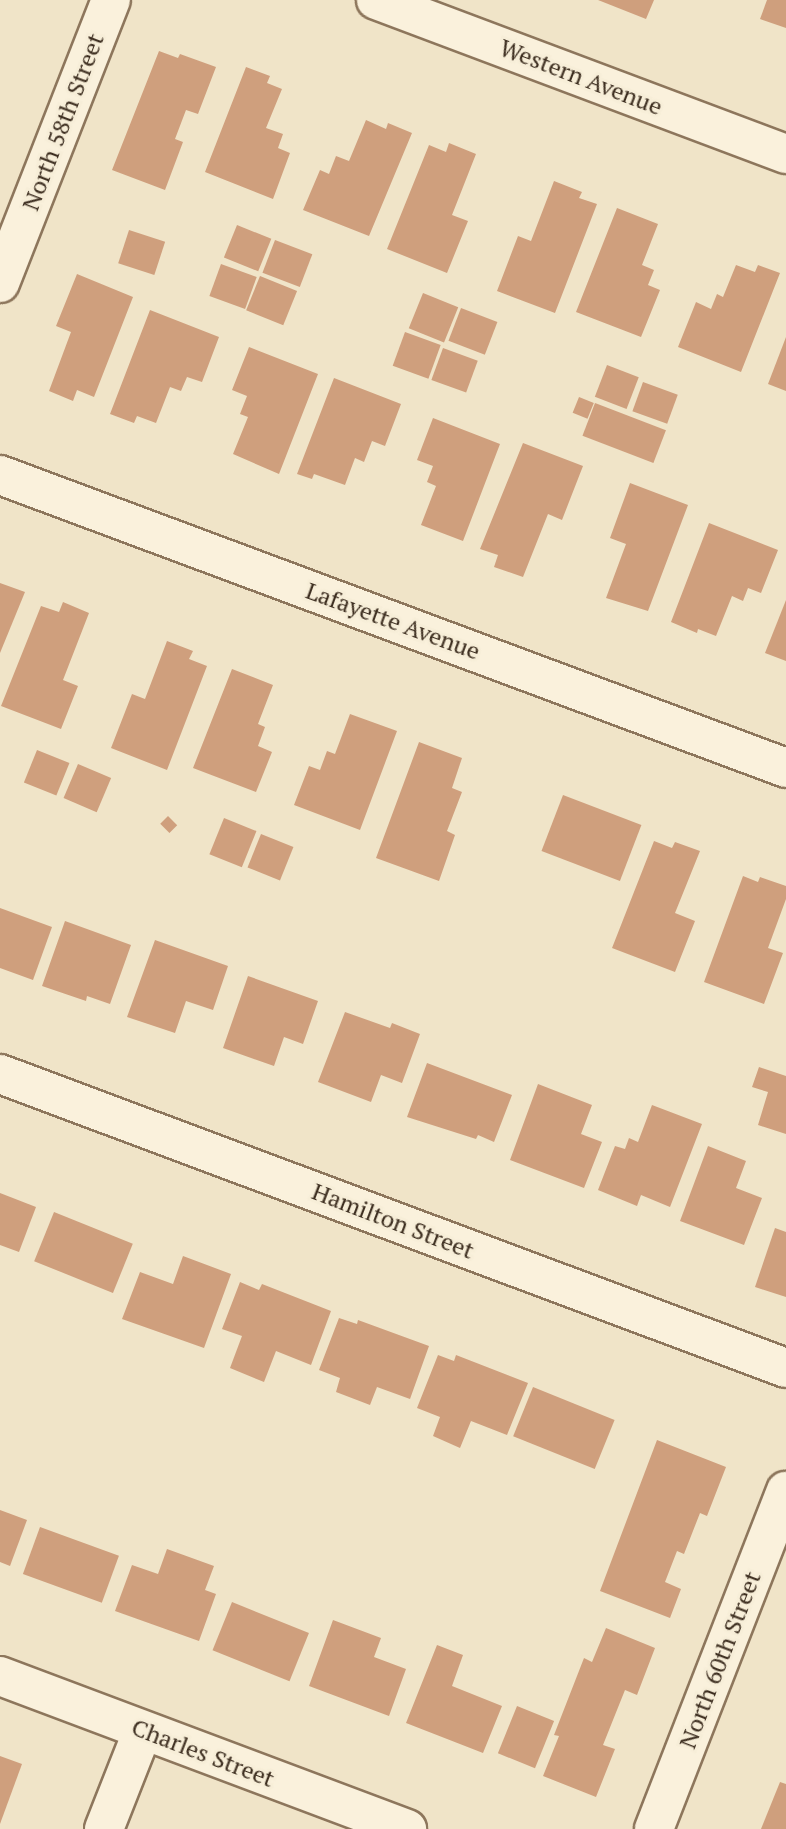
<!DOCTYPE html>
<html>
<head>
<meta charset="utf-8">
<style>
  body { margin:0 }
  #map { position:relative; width:786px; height:1829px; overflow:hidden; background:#f0e4c8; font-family:"PT Serif",serif }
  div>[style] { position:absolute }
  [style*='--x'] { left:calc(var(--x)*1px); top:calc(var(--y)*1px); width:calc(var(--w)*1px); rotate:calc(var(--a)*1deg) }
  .building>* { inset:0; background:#cf9f7d; transform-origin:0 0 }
  .roads { filter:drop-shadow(2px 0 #8d765c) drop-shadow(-2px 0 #8d765c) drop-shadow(0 2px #8d765c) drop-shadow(0 -2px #8d765c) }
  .minor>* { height:38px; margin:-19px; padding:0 19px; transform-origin:19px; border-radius:19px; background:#faf1dc }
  span { translate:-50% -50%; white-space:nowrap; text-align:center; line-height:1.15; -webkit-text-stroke:6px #f7eed8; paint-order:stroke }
  .street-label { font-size:24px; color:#3d2e20 }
</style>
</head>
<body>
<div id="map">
  <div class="building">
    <i style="clip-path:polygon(598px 0,654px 0,646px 19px)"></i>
    <i style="clip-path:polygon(767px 0,786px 0,786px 28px,760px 19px)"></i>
    <i style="clip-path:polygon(159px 51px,178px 58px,180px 54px,216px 67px,198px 114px,186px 110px,175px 139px,183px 142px,165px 190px,112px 170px)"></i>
    <i style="clip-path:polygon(246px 67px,270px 76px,267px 83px,282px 89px,266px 128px,283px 134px,278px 148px,290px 153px,273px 199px,205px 172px)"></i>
    <i style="clip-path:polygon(366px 120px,386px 129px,388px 123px,412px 133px,369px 236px,303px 210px,320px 170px,329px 174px,336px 156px,349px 161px)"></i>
    <i style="clip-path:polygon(449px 143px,476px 154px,452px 215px,468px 221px,447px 273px,387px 249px,429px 145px,446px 152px)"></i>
    <i style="clip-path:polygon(554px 181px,582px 192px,579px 198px,597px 204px,555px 313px,497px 291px,518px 236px,531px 241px)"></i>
    <i style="clip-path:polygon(617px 208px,658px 224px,642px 265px,654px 270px,648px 285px,660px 290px,641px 337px,576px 312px)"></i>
    <i style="left:237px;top:225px;width:37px;height:35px;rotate:22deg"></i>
    <i style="left:129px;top:230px;width:38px;height:35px;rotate:18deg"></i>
    <i style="left:275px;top:240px;width:40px;height:35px;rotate:21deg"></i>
    <i style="left:221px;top:264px;width:38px;height:34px;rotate:20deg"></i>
    <i style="clip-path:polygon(736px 265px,755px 272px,758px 265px,780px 273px,741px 372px,678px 347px,696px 302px,711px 309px,717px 294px,723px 297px)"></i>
    <i style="clip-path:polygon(77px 274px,133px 297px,94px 397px,77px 390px,73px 401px,49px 391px,71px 332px,56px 326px)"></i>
    <i style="left:260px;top:276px;width:40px;height:37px;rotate:22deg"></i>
    <i style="left:423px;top:293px;width:38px;height:38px;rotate:22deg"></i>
    <i style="left:461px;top:308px;width:39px;height:35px;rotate:21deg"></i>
    <i style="clip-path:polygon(150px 310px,219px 337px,202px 382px,187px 377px,181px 391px,170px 387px,156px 423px,137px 416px,134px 423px,110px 414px)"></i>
    <i style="left:405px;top:332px;width:38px;height:36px;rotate:20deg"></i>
    <i style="clip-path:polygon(786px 337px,786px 391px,768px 384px)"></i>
    <i style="clip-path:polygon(249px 347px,318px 374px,279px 474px,233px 454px,248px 417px,240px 414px,247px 396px,232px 390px)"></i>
    <i style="left:443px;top:348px;width:37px;height:34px;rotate:20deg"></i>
    <i style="left:607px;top:365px;width:34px;height:34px;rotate:21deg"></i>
    <i style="clip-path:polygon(334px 378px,401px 404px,385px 446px,372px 441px,364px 462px,355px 458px,345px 485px,314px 474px,312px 479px,297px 474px)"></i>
    <i style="left:643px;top:382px;width:37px;height:31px;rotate:20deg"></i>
    <i style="left:579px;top:397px;width:16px;height:17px;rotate:22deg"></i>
    <i style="left:595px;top:403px;width:76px;height:35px;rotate:21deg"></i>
    <i style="clip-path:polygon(433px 418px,500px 444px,463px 541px,421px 525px,436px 486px,427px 482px,433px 466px,417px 460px)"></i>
    <i style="clip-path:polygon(523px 443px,583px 466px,562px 520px,548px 514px,523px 577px,494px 567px,498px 555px,480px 549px)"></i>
    <i style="clip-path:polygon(630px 483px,688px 505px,648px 611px,606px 598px,626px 544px,610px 538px)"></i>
    <i style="clip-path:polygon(709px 523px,778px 550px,761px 593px,748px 588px,743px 601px,732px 596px,716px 636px,698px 629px,697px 633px,671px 622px)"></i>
    <i style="clip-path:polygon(0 583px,25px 592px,0 653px)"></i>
    <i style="clip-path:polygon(786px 600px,786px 661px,765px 653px)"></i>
    <i style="clip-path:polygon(63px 602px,89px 613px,63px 680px,78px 686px,61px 729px,1px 706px,41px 606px,59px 612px)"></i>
    <i style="clip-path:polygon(167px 641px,193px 651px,189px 659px,207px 666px,167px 770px,111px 748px,132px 694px,145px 699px)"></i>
    <i style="clip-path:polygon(232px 669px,273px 685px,258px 724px,265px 727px,258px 746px,272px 752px,256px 792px,193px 768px)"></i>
    <i style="clip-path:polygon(350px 714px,397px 731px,360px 830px,294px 805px,309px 766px,320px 770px,327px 751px,335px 754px)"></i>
    <i style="clip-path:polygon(419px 742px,462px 758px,452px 788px,462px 792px,447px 831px,455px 835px,439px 881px,376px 858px)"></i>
    <i style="left:37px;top:750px;width:35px;height:35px;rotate:22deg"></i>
    <i style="left:78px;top:764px;width:36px;height:37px;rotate:23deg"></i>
    <i style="left:563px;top:795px;width:84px;height:60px;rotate:21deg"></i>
    <i style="left:168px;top:816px;width:13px;height:11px;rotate:45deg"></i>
    <i style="left:224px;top:818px;width:35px;height:39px;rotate:22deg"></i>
    <i style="left:261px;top:834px;width:35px;height:36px;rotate:22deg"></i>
    <i style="clip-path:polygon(654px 841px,672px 848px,675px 842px,700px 851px,675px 913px,695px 921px,675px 972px,612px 948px)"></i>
    <i style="clip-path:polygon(743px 876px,758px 882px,760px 877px,786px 886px,786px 899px,768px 948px,783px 953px,764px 1004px,704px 982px)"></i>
    <i style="clip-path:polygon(0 908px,52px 927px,33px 980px,0 968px)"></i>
    <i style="clip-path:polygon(65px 921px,131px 945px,110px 1004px,87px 996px,86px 1001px,42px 986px)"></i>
    <i style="clip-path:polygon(155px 940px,228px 966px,213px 1010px,186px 1001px,175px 1033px,127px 1017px)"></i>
    <i style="clip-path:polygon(248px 976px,318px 1001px,303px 1044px,284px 1037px,274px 1066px,223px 1048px)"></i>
    <i style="clip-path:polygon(345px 1012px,390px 1028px,392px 1023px,420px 1034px,402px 1083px,381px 1075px,371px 1102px,318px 1082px)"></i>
    <i style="clip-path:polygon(427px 1063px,512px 1095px,494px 1142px,478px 1135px,476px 1139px,407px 1117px)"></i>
    <i style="clip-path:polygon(759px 1067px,786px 1076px,786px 1134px,758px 1125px,768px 1092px,752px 1087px)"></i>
    <i style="clip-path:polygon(538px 1084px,592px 1105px,581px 1134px,602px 1142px,584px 1188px,510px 1160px)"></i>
    <i style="clip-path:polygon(652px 1105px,702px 1124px,670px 1207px,641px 1195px,637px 1206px,598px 1190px,615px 1146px,625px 1149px,629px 1138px,638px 1142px)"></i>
    <i style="clip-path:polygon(708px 1146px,746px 1161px,736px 1188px,762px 1198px,744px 1245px,680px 1221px)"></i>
    <i style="clip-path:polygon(0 1193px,36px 1207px,19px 1252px,0 1245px)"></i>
    <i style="left:54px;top:1212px;width:85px;height:53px;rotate:22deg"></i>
    <i style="clip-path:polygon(775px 1228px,786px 1232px,786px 1297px,755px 1287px)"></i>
    <i style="clip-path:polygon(183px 1256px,231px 1274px,204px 1348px,122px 1319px,140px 1272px,173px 1284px)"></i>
    <i style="clip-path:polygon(240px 1282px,259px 1290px,262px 1284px,331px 1311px,311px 1365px,276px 1351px,264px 1382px,230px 1368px,242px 1336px,222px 1329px)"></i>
    <i style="clip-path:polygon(339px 1318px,357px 1324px,358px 1320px,429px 1346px,410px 1399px,377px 1387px,370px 1405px,336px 1392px,340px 1378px,319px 1370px)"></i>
    <i style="clip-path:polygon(438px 1355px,454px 1361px,456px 1355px,528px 1383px,507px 1435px,471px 1421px,460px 1448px,433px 1436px,440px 1417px,417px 1408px)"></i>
    <i style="left:533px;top:1387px;width:88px;height:53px;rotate:22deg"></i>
    <i style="clip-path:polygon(657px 1440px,726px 1467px,707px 1516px,700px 1513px,684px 1554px,677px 1551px,665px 1582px,681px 1589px,670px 1618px,600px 1591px)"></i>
    <i style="clip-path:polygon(0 1510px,27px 1520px,10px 1566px,0 1562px)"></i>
    <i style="left:40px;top:1527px;width:84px;height:50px;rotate:20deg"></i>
    <i style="clip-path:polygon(167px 1549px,214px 1566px,205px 1590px,216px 1594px,199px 1641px,115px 1611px,132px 1565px,158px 1574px)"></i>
    <i style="left:232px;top:1602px;width:83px;height:52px;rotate:22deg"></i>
    <i style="clip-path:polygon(333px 1620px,381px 1638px,374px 1657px,406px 1669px,389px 1716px,309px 1686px)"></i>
    <i style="clip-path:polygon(606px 1628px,655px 1648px,637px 1695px,625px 1690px,603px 1745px,615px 1749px,596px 1797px,543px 1776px,559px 1736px,554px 1735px,584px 1658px,592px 1662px)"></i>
    <i style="clip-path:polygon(437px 1645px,463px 1655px,452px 1686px,502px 1706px,483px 1753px,406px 1723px)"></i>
    <i style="left:517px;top:1706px;width:40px;height:51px;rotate:22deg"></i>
    <i style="clip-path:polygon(0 1756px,22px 1764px,0 1824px)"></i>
    <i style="clip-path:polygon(780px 1782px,786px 1784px,786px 1829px,761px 1829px)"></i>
  </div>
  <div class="roads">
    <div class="minor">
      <i style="--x:376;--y:0;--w:438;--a:20.6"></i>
      <i style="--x:0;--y:283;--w:304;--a:-68.6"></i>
      <i style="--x:0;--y:475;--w:839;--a:20.44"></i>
      <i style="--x:0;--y:1074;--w:839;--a:20.51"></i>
      <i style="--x:0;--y:1676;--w:435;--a:20.6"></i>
      <i style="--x:104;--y:1829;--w:106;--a:-68.5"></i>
      <i style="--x:654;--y:1829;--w:363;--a:-68.7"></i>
    </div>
  </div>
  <div class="street-label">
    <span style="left:581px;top:77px;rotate:21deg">Western Avenue</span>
    <span style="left:63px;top:122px;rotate:-69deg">North 58th Street</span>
    <span style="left:393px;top:621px;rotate:20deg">Lafayette Avenue</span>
    <span style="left:393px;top:1221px;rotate:21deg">Hamilton Street</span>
    <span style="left:720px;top:1660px;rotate:-69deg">North 60th Street</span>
    <span style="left:203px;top:1753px;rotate:21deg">Charles Street</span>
  </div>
</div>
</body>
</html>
